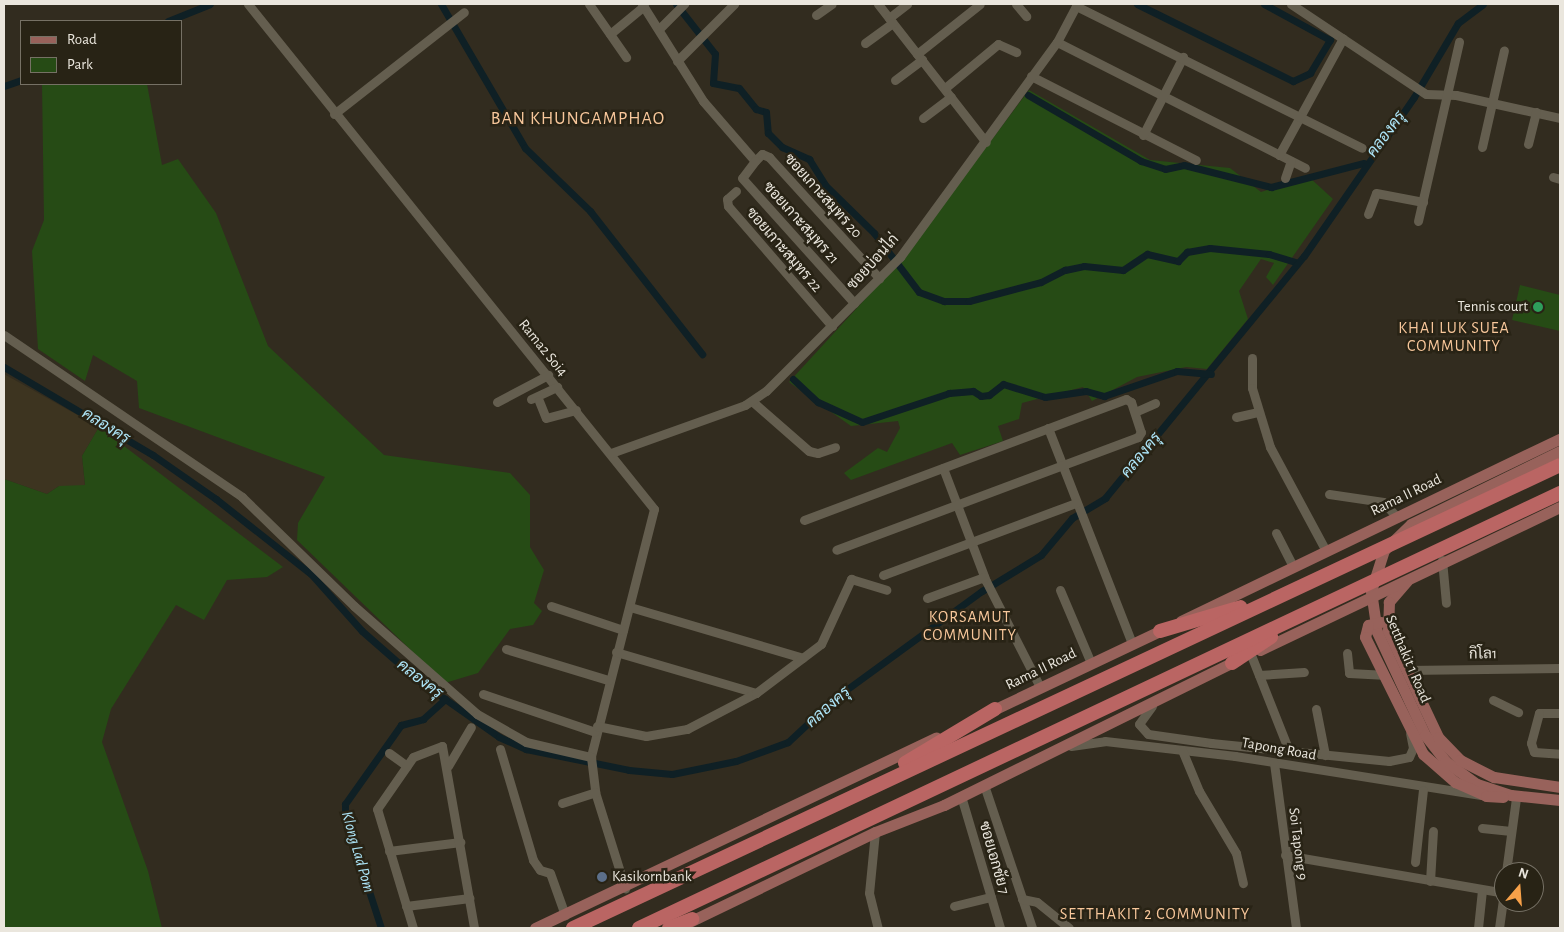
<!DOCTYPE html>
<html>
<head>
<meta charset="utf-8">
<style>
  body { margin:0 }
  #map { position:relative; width:1564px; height:932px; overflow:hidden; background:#322c1f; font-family:"Alegreya Sans",Sarabun,sans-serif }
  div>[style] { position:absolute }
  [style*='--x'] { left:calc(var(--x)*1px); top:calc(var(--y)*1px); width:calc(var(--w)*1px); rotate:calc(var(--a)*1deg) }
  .built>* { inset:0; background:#3d3420 }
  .green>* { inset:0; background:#264b15 }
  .canal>* { height:7px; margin:-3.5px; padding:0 3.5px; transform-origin:3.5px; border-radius:3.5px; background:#0f2025 }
  .minor>* { height:9px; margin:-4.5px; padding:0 4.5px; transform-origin:4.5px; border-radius:4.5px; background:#645e4f }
  .major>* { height:11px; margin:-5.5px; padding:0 5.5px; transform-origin:5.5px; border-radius:5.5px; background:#98625b }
  .highway>* { height:14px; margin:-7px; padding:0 7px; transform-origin:7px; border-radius:7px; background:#ba6563 }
  .dots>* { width:14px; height:14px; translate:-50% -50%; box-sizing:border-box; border:2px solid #282315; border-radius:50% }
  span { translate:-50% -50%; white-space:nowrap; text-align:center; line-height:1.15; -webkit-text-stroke:5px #282315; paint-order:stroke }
  .street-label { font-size:15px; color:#eae6dd }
  .poi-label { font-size:15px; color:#eae6dd }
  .right { translate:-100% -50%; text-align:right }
  .left { translate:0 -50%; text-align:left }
  .water-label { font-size:16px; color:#ade5f8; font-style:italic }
  .neighbourhood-label { font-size:16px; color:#f8c79b; letter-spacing:1px }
  .quarter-label { font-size:18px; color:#f8c79b; letter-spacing:1px }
  .frame { position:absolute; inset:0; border:5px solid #eae6dd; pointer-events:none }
  .legend { position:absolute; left:20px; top:20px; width:162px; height:65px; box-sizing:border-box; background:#282315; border:1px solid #767165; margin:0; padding:6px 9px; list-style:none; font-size:15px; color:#eae6dd }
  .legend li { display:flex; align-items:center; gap:10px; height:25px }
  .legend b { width:25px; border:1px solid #767165 }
  .north { position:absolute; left:1494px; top:862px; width:50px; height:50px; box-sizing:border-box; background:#282315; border:1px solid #767165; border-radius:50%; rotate:18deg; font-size:14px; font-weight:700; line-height:20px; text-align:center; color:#eae6dd }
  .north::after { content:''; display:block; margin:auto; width:18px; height:22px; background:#f7a149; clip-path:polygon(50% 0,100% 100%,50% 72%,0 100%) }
</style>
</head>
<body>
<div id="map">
  <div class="built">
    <i style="clip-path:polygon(4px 374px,99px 427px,82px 456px,85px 486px,59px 486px,47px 494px,4px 479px)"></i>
  </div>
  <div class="green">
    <i style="clip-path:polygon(42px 84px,147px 84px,162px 165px,178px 159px,216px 213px,268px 346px,384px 455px,510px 473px,530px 495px,530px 547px,544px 570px,534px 603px,542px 611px,533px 625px,510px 629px,478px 673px,445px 683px,297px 540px,298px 523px,325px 477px,139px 408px,137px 381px,93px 355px,85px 381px,38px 349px,32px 251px,44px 220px)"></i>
    <i style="clip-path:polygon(1029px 90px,1150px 160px,1230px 168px,1261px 192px,1309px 177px,1333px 199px,1273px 285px,1266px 277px,1274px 263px,1261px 259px,1239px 291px,1248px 319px,1207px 369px,1186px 367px,1137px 377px,1092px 401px,1083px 387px,1022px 403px,1019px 419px,998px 426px,1003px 441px,960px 455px,952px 443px,851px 480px,844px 473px,878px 448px,887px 452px,900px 428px,898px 421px,851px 426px,789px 382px,902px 259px)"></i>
    <i style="clip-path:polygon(1520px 285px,1560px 295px,1560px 331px,1512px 320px)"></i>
    <i style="clip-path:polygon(99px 427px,283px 567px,267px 577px,227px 580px,204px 620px,176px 605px,111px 709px,102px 742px,148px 871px,162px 928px,4px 928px,4px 479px,47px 494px,59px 486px,85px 485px,82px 456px)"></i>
  </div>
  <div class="canal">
    <i style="--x:441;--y:4;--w:167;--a:59.7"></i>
    <i style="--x:525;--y:148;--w:91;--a:44.1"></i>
    <i style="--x:590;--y:211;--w:182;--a:51.9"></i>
    <i style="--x:676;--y:4;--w:63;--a:52"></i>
    <i style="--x:715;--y:54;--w:29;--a:94"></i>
    <i style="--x:713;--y:83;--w:26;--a:11"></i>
    <i style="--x:739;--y:88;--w:27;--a:51"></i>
    <i style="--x:756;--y:109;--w:10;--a:17"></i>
    <i style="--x:766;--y:112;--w:21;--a:85"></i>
    <i style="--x:768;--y:133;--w:20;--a:45"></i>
    <i style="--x:782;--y:147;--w:30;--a:24"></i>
    <i style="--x:809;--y:159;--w:31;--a:58"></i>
    <i style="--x:825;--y:185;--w:69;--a:44.4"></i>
    <i style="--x:874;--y:233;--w:74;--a:52.7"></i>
    <i style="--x:919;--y:292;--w:27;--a:20"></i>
    <i style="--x:944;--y:301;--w:25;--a:0"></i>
    <i style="--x:969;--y:301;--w:74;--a:-14.8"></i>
    <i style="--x:1041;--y:282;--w:27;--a:-27"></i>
    <i style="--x:1065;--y:270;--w:19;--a:-12"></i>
    <i style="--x:1084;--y:266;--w:39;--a:6"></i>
    <i style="--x:1123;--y:270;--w:29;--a:-34"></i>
    <i style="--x:1147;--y:254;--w:32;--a:13"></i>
    <i style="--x:1178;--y:261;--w:13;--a:-45"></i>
    <i style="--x:1187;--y:252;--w:23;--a:-10"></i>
    <i style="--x:1210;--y:248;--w:59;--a:5.8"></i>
    <i style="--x:1269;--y:254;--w:30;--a:17"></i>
    <i style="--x:1137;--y:4;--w:174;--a:26.3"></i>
    <i style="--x:1293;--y:81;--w:19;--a:-25"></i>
    <i style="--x:1310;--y:73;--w:39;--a:-59"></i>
    <i style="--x:1330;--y:40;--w:75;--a:-151.4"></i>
    <i style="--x:168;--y:21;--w:45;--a:-22"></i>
    <i style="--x:4;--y:86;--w:18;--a:-19"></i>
    <i style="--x:1028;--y:95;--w:131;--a:30.3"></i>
    <i style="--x:1141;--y:161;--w:25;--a:18"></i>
    <i style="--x:1165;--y:169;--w:19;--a:-12"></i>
    <i style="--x:1184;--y:165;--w:90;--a:14.2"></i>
    <i style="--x:1271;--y:187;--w:96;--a:-14.5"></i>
    <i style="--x:4;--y:367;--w:173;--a:30.6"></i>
    <i style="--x:153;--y:455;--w:77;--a:34.9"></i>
    <i style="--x:216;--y:499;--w:121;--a:38.3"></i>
    <i style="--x:311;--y:574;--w:76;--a:48.2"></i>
    <i style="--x:362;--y:631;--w:74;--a:41.2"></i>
    <i style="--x:418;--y:680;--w:99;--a:35.1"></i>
    <i style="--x:499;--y:737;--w:30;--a:24"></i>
    <i style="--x:526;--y:749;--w:105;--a:11.5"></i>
    <i style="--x:629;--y:770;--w:43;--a:5.3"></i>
    <i style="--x:672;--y:774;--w:65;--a:-11.5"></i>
    <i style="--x:736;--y:761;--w:55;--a:-20.1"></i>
    <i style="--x:788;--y:742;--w:64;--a:-43.1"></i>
    <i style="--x:835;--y:698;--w:182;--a:-36.1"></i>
    <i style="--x:982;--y:591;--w:69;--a:-31.4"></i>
    <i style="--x:1041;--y:555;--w:48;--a:-50"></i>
    <i style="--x:1072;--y:518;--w:39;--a:-31"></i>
    <i style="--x:1105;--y:498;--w:313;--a:-50.6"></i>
    <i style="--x:1304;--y:256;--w:193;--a:-55.3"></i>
    <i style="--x:1414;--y:97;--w:86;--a:-59.3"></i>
    <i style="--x:1458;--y:23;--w:31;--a:-37"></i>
    <i style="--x:793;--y:379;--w:34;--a:43"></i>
    <i style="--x:818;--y:402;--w:48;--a:24.4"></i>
    <i style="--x:862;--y:422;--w:92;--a:-18.4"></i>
    <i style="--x:949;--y:393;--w:24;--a:-5"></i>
    <i style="--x:973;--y:391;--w:9;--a:32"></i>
    <i style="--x:981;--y:396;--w:8;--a:-7"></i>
    <i style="--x:989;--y:395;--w:18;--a:-38"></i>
    <i style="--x:1003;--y:384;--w:44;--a:17.2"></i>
    <i style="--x:1045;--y:397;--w:41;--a:-8.3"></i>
    <i style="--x:1086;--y:391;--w:19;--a:16"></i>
    <i style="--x:1104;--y:396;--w:77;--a:-18.9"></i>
    <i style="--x:1177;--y:371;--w:34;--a:5"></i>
    <i style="--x:381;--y:928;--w:117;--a:-108"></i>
    <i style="--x:345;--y:817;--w:13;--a:-90"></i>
    <i style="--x:345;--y:804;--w:97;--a:-54.7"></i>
    <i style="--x:401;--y:725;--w:23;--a:-15"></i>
    <i style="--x:423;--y:719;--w:30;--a:-42"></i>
  </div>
  <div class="minor">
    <i style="--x:248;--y:4;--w:648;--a:51.2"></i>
    <i style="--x:654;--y:509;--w:256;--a:104.3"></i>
    <i style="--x:591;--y:757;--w:35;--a:83"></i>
    <i style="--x:595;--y:792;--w:101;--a:72.6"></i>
    <i style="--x:589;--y:4;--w:65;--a:55.1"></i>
    <i style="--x:642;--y:4;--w:115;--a:57.8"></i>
    <i style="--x:703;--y:101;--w:79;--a:49.1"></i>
    <i style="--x:755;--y:161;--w:10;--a:-45"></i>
    <i style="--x:762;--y:154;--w:8;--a:23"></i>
    <i style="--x:769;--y:157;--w:164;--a:47.7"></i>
    <i style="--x:878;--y:4;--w:175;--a:52"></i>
    <i style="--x:1016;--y:4;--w:16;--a:50"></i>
    <i style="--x:1291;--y:4;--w:162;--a:33.7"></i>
    <i style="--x:1426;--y:94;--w:30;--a:2"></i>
    <i style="--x:1456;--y:95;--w:107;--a:12.5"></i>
    <i style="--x:816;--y:15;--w:19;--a:-35"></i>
    <i style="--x:889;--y:18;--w:23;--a:-38"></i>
    <i style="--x:661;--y:27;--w:33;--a:-45"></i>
    <i style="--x:610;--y:34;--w:44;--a:-39.5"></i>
    <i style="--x:1057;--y:42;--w:278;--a:26.9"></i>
    <i style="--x:865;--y:43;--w:34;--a:-36"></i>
    <i style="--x:917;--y:54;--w:80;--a:-38.4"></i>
    <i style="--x:677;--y:61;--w:81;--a:-45"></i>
    <i style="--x:1031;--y:76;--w:185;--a:27"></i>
    <i style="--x:895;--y:80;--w:34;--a:-37"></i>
    <i style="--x:945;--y:88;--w:69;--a:-39.7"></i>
    <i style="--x:998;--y:44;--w:20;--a:24"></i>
    <i style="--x:334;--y:114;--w:165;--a:-38.1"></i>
    <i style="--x:923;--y:118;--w:35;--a:-37"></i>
    <i style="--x:1143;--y:135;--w:88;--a:-62.9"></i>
    <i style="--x:1528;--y:144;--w:33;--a:-76"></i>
    <i style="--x:1482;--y:147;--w:99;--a:-77.2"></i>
    <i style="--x:1279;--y:155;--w:133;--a:-61.3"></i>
    <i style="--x:755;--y:161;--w:21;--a:127"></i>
    <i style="--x:742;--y:178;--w:168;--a:48.1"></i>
    <i style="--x:1553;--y:177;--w:7;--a:16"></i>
    <i style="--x:1285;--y:178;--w:18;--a:-71"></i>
    <i style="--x:736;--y:191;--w:12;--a:138"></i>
    <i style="--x:727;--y:199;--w:7;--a:82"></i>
    <i style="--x:728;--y:206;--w:159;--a:49.1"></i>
    <i style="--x:1368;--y:214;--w:22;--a:-69"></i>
    <i style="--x:1376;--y:193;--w:48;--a:10.8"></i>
    <i style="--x:1418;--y:221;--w:184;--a:-77.1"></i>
    <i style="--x:4;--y:335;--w:288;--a:34.2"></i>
    <i style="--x:242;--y:497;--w:156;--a:44.2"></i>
    <i style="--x:354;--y:606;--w:164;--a:41.3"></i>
    <i style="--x:477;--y:714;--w:56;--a:29.7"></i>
    <i style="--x:526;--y:742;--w:67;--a:13"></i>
    <i style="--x:1252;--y:358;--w:30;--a:90"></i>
    <i style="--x:1252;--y:388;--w:62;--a:73"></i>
    <i style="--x:1270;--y:447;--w:118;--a:61.7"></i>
    <i style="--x:531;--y:399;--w:29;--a:-25"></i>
    <i style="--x:539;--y:401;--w:18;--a:68"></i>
    <i style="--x:546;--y:418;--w:31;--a:-15"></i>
    <i style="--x:497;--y:402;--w:58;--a:-27.9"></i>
    <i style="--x:753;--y:402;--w:74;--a:41.2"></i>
    <i style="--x:809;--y:451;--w:9;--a:13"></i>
    <i style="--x:818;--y:453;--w:18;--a:-19"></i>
    <i style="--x:1135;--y:412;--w:22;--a:-24"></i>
    <i style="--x:1236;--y:417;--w:23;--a:-13"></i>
    <i style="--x:1048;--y:428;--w:232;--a:68.7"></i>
    <i style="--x:611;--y:453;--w:142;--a:-19.7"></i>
    <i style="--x:745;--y:405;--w:25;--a:-34"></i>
    <i style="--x:766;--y:391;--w:190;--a:-45"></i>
    <i style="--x:900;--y:257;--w:266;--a:-53.9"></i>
    <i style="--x:1057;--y:42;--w:41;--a:-62.2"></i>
    <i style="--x:1076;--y:6;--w:319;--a:26.4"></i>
    <i style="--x:943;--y:468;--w:121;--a:69.2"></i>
    <i style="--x:986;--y:581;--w:119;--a:63"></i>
    <i style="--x:1329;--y:494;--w:55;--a:8.4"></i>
    <i style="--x:1383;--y:502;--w:21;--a:47"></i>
    <i style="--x:804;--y:520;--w:344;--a:-20.6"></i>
    <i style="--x:1126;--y:399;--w:6;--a:31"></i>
    <i style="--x:1131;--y:402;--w:32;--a:72"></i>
    <i style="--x:1141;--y:432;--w:6;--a:121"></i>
    <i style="--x:1138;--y:437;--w:322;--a:159.5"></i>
    <i style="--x:1276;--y:533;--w:38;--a:63"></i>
    <i style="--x:1442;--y:560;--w:43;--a:84.7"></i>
    <i style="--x:883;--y:575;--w:206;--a:-20.5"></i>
    <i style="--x:1060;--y:590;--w:79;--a:67"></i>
    <i style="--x:927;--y:598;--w:61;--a:-20.2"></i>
    <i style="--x:551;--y:606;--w:76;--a:18.4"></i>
    <i style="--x:630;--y:607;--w:180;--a:16.4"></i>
    <i style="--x:506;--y:649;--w:107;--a:16.9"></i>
    <i style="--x:616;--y:652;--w:146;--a:16.3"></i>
    <i style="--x:1347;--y:653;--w:20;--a:84"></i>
    <i style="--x:1349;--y:673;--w:33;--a:3"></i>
    <i style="--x:1251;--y:655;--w:103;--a:68.4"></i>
    <i style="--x:1406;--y:670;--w:154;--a:-0.7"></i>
    <i style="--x:1259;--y:675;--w:45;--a:-3.8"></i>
    <i style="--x:483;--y:694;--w:118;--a:18.7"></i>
    <i style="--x:1493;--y:700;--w:28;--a:26"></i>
    <i style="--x:1152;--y:706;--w:22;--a:126"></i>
    <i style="--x:1139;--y:724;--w:13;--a:48"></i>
    <i style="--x:1148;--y:734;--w:64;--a:8.1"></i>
    <i style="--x:1211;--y:743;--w:179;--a:5.8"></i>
    <i style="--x:1389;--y:761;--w:20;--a:-11"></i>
    <i style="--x:1409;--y:757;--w:10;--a:-66"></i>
    <i style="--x:1413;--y:748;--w:15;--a:-101"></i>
    <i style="--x:1316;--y:709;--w:47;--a:78.9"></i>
    <i style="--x:1560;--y:713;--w:21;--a:180"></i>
    <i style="--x:1539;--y:713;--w:31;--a:105"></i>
    <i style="--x:1531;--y:743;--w:9;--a:72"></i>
    <i style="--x:1534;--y:752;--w:26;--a:4"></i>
    <i style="--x:597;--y:726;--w:50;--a:11.5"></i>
    <i style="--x:646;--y:736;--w:42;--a:-9.7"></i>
    <i style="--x:687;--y:729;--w:78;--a:-27.6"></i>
    <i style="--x:756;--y:693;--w:81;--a:-37"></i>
    <i style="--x:821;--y:644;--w:72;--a:-65.2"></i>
    <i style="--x:851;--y:579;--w:37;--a:17"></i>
    <i style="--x:1071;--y:746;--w:34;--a:-8"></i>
    <i style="--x:1105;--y:741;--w:131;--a:6.6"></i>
    <i style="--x:1235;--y:756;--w:249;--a:9"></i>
    <i style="--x:500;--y:749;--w:116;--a:73.4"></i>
    <i style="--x:533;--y:860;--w:12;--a:55"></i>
    <i style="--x:540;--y:870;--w:10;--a:17"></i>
    <i style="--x:550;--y:873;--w:45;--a:70.3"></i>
    <i style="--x:1182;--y:750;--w:44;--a:67.5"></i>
    <i style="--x:1199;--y:791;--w:72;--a:59.2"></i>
    <i style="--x:1236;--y:853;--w:31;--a:77"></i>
    <i style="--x:389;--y:753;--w:22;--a:36"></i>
    <i style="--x:1274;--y:763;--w:166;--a:82.4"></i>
    <i style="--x:448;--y:766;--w:45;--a:-59.5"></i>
    <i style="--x:984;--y:785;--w:151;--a:71.4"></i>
    <i style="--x:961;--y:796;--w:138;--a:73.5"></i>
    <i style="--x:562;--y:803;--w:35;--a:-18"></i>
    <i style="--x:1482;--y:828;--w:29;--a:6"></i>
    <i style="--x:875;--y:832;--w:61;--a:95.6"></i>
    <i style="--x:869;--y:893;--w:36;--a:76"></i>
    <i style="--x:389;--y:851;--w:72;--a:-7.2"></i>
    <i style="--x:1285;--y:855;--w:222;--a:9.8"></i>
    <i style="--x:1415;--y:862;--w:72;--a:-83.7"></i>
    <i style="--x:1506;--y:872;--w:75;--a:-82.3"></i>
    <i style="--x:1430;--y:881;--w:50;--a:-86.6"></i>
    <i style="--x:1022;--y:899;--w:15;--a:11"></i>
    <i style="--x:1037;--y:902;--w:41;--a:39.1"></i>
    <i style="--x:406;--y:906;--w:64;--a:-7.2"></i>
    <i style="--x:954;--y:906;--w:38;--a:-14"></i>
    <i style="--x:413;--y:928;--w:124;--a:-106.8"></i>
    <i style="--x:377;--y:809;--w:63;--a:-55.3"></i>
    <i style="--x:413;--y:757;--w:31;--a:-21"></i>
    <i style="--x:442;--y:746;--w:185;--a:80"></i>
    <i style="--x:1478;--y:928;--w:38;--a:-84"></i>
    <i style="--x:1499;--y:928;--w:37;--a:-82"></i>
  </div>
  <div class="major">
    <i style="--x:1560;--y:451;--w:166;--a:153.9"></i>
    <i style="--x:1411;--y:524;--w:37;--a:136"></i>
    <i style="--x:1384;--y:550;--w:43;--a:107.6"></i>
    <i style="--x:1371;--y:591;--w:41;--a:81.7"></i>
    <i style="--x:1377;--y:632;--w:114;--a:65"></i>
    <i style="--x:1425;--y:735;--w:33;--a:52"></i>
    <i style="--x:1445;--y:761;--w:39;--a:36"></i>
    <i style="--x:1477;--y:784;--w:36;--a:18"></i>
    <i style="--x:1511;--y:795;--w:49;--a:5.8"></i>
    <i style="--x:1407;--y:581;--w:28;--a:131"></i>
    <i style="--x:1389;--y:602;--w:29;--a:92"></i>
    <i style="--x:1388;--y:631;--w:117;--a:64.7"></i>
    <i style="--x:1438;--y:737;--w:32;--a:46"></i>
    <i style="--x:1460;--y:760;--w:38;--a:27"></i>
    <i style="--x:1494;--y:777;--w:67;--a:8.6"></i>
    <i style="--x:1181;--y:621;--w:420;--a:-25.7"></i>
    <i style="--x:1381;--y:622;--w:13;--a:167"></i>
    <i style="--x:1368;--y:625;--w:12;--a:104"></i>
    <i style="--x:1365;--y:637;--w:131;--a:63.6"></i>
    <i style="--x:1423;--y:754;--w:43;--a:41.2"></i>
    <i style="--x:1455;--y:782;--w:34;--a:24"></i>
    <i style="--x:1486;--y:796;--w:17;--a:3"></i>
    <i style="--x:1260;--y:650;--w:332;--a:-25.5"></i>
    <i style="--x:989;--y:712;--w:196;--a:-25.4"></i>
    <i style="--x:687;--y:923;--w:209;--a:-25.8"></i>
    <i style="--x:875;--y:832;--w:74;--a:-21.4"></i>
    <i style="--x:944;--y:805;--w:328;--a:-26.3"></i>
    <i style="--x:535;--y:928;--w:444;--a:-25.4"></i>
  </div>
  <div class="highway">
    <i style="--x:1160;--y:631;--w:84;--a:-16.5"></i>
    <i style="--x:1232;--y:663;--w:47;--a:-33.7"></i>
    <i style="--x:905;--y:763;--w:105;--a:-31"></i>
    <i style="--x:573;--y:928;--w:1090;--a:-25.13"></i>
    <i style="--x:639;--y:928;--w:1019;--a:-25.28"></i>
    <i style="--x:669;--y:928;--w:25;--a:-21"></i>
  </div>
  <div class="dots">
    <i style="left:1538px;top:307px;background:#2e9e5b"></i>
    <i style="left:602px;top:877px;background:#5c6f8a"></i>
  </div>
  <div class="street-label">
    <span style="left:823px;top:196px;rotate:48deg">ซอยเกาะสมุทร 20</span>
    <span style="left:801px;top:223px;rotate:48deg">ซอยเกาะสมุทร 21</span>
    <span style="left:784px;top:250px;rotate:49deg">ซอยเกาะสมุทร 22</span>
    <span style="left:873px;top:262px;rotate:-48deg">ซอยบ่อนไก่</span>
    <span style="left:543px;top:348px;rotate:51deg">Rama2 Soi4</span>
    <span style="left:1406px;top:495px;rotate:-26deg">Rama II Road</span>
    <span style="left:1483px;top:654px;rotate:-1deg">กิโล1</span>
    <span style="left:1408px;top:659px;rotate:67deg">Setthakit 1 Road</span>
    <span style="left:1041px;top:669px;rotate:-26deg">Rama II Road</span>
    <span style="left:1279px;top:749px;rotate:10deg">Tapong Road</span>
    <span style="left:1298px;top:844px;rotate:83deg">Soi Tapong 9</span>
    <span style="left:994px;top:858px;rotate:74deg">ซอยเอกชัย 7</span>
  </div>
  <div class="poi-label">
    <span class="right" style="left:1528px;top:307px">Tennis court</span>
    <span class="left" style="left:612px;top:877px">Kasikornbank</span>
  </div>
  <div class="water-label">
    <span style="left:1386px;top:134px;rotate:-53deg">คลองครุ</span>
    <span style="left:106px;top:426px;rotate:32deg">คลองครุ</span>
    <span style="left:1141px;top:455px;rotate:-50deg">คลองครุ</span>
    <span style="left:420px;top:679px;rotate:38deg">คลองครุ</span>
    <span style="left:828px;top:707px;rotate:-41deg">คลองครุ</span>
    <span style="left:358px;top:852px;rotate:74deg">Klong Lad Pom</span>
  </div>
  <div class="neighbourhood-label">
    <span style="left:1454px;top:337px">KHAI LUK SUEA<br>COMMUNITY</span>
    <span style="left:970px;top:626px">KORSAMUT<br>COMMUNITY</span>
    <span style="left:1155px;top:914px">SETTHAKIT 2 COMMUNITY</span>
  </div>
  <div class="quarter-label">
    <span style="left:578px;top:119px">BAN KHUNGAMPHAO</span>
  </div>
  <div class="frame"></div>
  <ul class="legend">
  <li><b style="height:6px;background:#98625b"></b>Road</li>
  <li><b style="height:14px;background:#264b15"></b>Park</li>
  </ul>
  <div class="north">N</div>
</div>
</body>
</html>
